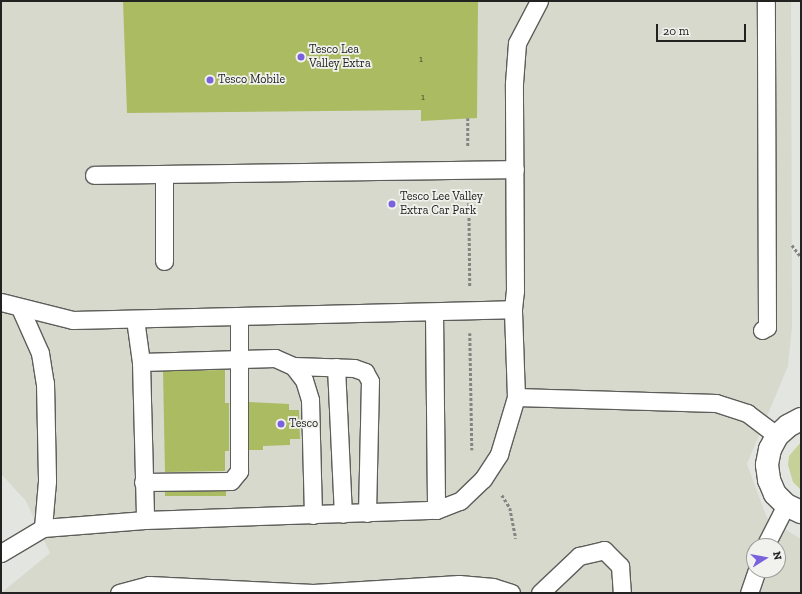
<!DOCTYPE html>
<html>
<head>
<meta charset="utf-8">
<style>
  body { margin:0 }
  #map { position:relative; width:802px; height:594px; overflow:hidden; background:#e3e5e0; font-family:"Zilla Slab",serif }
  div>[style] { position:absolute }
  [style*='--x'] { left:calc(var(--x)*1px); top:calc(var(--y)*1px); width:calc(var(--w)*1px); rotate:calc(var(--a)*1deg) }
  .built>* { inset:0; background:#d7d9cd }
  .green>* { inset:0; background:#c6d19a }
  .building>* { inset:0; background:#abbb62; transform-origin:0 0 }
  .path>* { height:2.5px; margin-top:-1.25px; transform-origin:0; background:repeating-linear-gradient(90deg,#848582 0 3px,transparent 0 5px) }
  .roads { filter:drop-shadow(1px 0 #5d5e5a) drop-shadow(-1px 0 #5d5e5a) drop-shadow(0 1px #5d5e5a) drop-shadow(0 -1px #5d5e5a) }
  .lane>* { height:17px; margin:-8.5px; padding:0 8.5px; transform-origin:8.5px; border-radius:8.5px; background:#fff }
  .street>* { height:22px; margin:-11px; padding:0 11px; transform-origin:11px; border-radius:11px; background:#fff }
  .dots>* { width:11px; height:11px; translate:-50% -50%; box-sizing:border-box; border:2px solid #f1f2ed; border-radius:50% }
  span { translate:-50% -50%; white-space:nowrap; text-align:center; line-height:1.15; -webkit-text-stroke:3.5px #f1f2ed; paint-order:stroke }
  .number-label { font-size:10px; color:#444931 }
  .number-label span { -webkit-text-stroke-width:0 }
  .poi-label { font-size:12px; color:#222321 }
  .left { translate:0 -50%; text-align:left }
  .frame { position:absolute; inset:0; border:2px solid #222321; pointer-events:none }
  .north { position:absolute; left:746px; top:538px; width:40px; height:40px; box-sizing:border-box; background:#f1f2ed; border:1px solid #9e9f9b; border-radius:50%; rotate:79deg; font-size:11px; font-weight:700; line-height:16px; text-align:center; color:#222321 }
  .north::after { content:''; display:block; margin:auto; width:14px; height:18px; background:#7b62dd; clip-path:polygon(50% 0,100% 100%,50% 72%,0 100%) }
  .scale { position:absolute; left:656px; top:24px; width:90px; height:18px; box-sizing:border-box; border:2px solid #222321; border-top:0; padding-left:5px; font-size:12px; line-height:14px; white-space:nowrap; color:#222321; -webkit-text-stroke:3px #f1f2ed; paint-order:stroke }
</style>
</head>
<body>
<div id="map">
  <div class="built">
    <i style="clip-path:polygon(evenodd,1px 1px,791px 1px,792px 327px,788px 366px,747px 464px,767px 518px,801px 539px,801px 593px,1px 593px,50px 553px,26px 501px,1px 474px,1px 1px,754px 546px,778px 546px,778px 570px,754px 570px,754px 546px)"></i>
  </div>
  <div class="green">
    <i style="clip-path:polygon(801px 442px,801px 490px,793px 482px,788px 465px,789px 456px)"></i>
  </div>
  <div class="building">
    <i style="clip-path:polygon(123px 1px,478px 1px,477px 118px,421px 121px,421px 110px,127px 113px)"></i>
    <i style="clip-path:polygon(225px 370px,225px 403px,229px 403px,229px 451px,225px 451px,225px 471px,165px 472px,163px 371px)"></i>
    <i style="clip-path:polygon(249px 402px,289px 404px,289px 410px,299px 410px,300px 439px,290px 439px,290px 445px,263px 446px,263px 450px,249px 450px)"></i>
    <i style="left:226px;top:491px;width:5px;height:61px;rotate:90deg"></i>
  </div>
  <div class="path">
    <i style="--x:468;--y:118;--w:28;--a:90"></i>
    <i style="--x:469;--y:193;--w:93;--a:89.4"></i>
    <i style="--x:792;--y:245;--w:15;--a:53"></i>
    <i style="--x:470;--y:333;--w:117;--a:89"></i>
    <i style="--x:502;--y:495;--w:15;--a:58"></i>
    <i style="--x:510;--y:508;--w:31;--a:79"></i>
  </div>
  <div class="roads">
    <div class="lane">
      <i style="--x:164;--y:174;--w:87;--a:90"></i>
      <i style="--x:94;--y:175;--w:421;--a:-0.8"></i>
      <i style="--x:1;--y:302;--w:74;--a:14"></i>
      <i style="--x:73;--y:320;--w:440;--a:-1.4"></i>
      <i style="--x:20;--y:308;--w:49;--a:66"></i>
      <i style="--x:40;--y:353;--w:30;--a:81"></i>
      <i style="--x:45;--y:383;--w:98;--a:88.8"></i>
      <i style="--x:47;--y:481;--w:47;--a:94.9"></i>
      <i style="--x:434;--y:312;--w:198;--a:89.4"></i>
      <i style="--x:135;--y:319;--w:43;--a:82.1"></i>
      <i style="--x:141;--y:362;--w:158;--a:88.5"></i>
      <i style="--x:762;--y:330;--w:6;--a:-31"></i>
      <i style="--x:767;--y:327;--w:326;--a:-90.2"></i>
      <i style="--x:141;--y:362;--w:134;--a:-1.7"></i>
      <i style="--x:275;--y:358;--w:20;--a:24"></i>
      <i style="--x:293;--y:366;--w:18;--a:52"></i>
      <i style="--x:304;--y:380;--w:21;--a:73"></i>
      <i style="--x:310;--y:400;--w:115;--a:88.5"></i>
      <i style="--x:293;--y:366;--w:61;--a:1.9"></i>
      <i style="--x:354;--y:368;--w:12;--a:20"></i>
      <i style="--x:365;--y:372;--w:10;--a:61"></i>
      <i style="--x:370;--y:381;--w:132;--a:91.3"></i>
      <i style="--x:336;--y:367;--w:147;--a:87.3"></i>
      <i style="--x:516;--y:397;--w:88;--a:-92"></i>
      <i style="--x:513;--y:309;--w:18;--a:-84"></i>
      <i style="--x:515;--y:291;--w:208;--a:-90.3"></i>
      <i style="--x:514;--y:83;--w:40;--a:-85.7"></i>
      <i style="--x:517;--y:43;--w:47;--a:-62.4"></i>
      <i style="--x:143;--y:482;--w:88;--a:-0.7"></i>
      <i style="--x:231;--y:481;--w:13;--a:-51"></i>
      <i style="--x:239;--y:471;--w:155;--a:-90"></i>
      <i style="--x:765;--y:546;--w:46;--a:-62.9"></i>
      <i style="--x:1;--y:553;--w:49;--a:-30.8"></i>
      <i style="--x:43;--y:528;--w:102;--a:-4.5"></i>
      <i style="--x:145;--y:520;--w:291;--a:-2"></i>
      <i style="--x:436;--y:510;--w:26;--a:-21"></i>
      <i style="--x:460;--y:501;--w:32;--a:-44"></i>
      <i style="--x:483;--y:479;--w:30;--a:-57"></i>
      <i style="--x:499;--y:454;--w:59;--a:-73.4"></i>
      <i style="--x:516;--y:397;--w:200;--a:1.7"></i>
      <i style="--x:716;--y:403;--w:33;--a:18"></i>
      <i style="--x:747;--y:413;--w:38;--a:37"></i>
      <i style="--x:119;--y:593;--w:31;--a:-15"></i>
      <i style="--x:149;--y:585;--w:164;--a:2.8"></i>
      <i style="--x:313;--y:593;--w:146;--a:-3.5"></i>
      <i style="--x:459;--y:584;--w:34;--a:5"></i>
      <i style="--x:493;--y:587;--w:19;--a:18"></i>
      <i style="--x:540;--y:593;--w:54;--a:-43.5"></i>
      <i style="--x:579;--y:556;--w:26;--a:-13"></i>
      <i style="--x:604;--y:550;--w:23;--a:45"></i>
      <i style="--x:620;--y:566;--w:27;--a:86"></i>
      <i style="--x:749;--y:593;--w:24;--a:-71"></i>
    </div>
    <div class="street">
      <i style="--x:801;--y:419;--w:15;--a:152"></i>
      <i style="--x:788;--y:426;--w:15;--a:138"></i>
      <i style="--x:777;--y:436;--w:15;--a:118"></i>
      <i style="--x:770;--y:449;--w:16;--a:101"></i>
      <i style="--x:767;--y:465;--w:15;--a:82"></i>
      <i style="--x:769;--y:480;--w:15;--a:67"></i>
      <i style="--x:775;--y:494;--w:16;--a:45"></i>
      <i style="--x:786;--y:505;--w:17;--a:25"></i>
    </div>
  </div>
  <div class="dots">
    <i style="left:301px;top:57px;background:#7b62dd"></i>
    <i style="left:210px;top:80px;background:#7b62dd"></i>
    <i style="left:392px;top:204px;background:#7b62dd"></i>
    <i style="left:281px;top:424px;background:#7b62dd"></i>
  </div>
  <div class="number-label">
    <span style="left:421px;top:60px">1</span>
    <span style="left:423px;top:98px">1</span>
  </div>
  <div class="poi-label">
    <span class="left" style="left:309px;top:57px">Tesco Lea<br>Valley Extra</span>
    <span class="left" style="left:218px;top:80px">Tesco Mobile</span>
    <span class="left" style="left:400px;top:204px">Tesco Lee Valley<br>Extra Car Park</span>
    <span class="left" style="left:289px;top:424px">Tesco</span>
  </div>
  <div class="frame"></div>
  <div class="north">N</div>
  <div class="scale">20 m</div>
</div>
</body>
</html>
